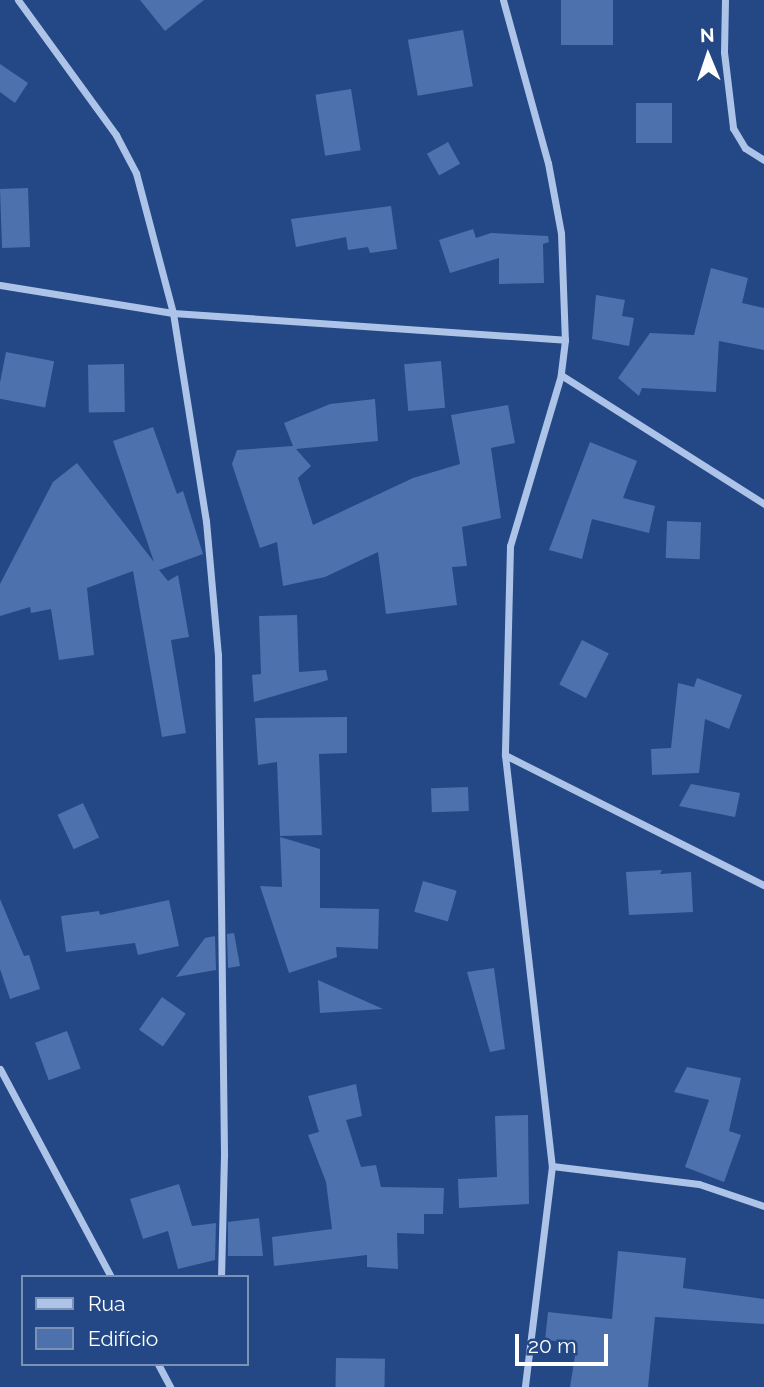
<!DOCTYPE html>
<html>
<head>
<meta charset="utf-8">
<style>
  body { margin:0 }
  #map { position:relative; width:764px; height:1387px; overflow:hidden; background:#234885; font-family:Raleway,sans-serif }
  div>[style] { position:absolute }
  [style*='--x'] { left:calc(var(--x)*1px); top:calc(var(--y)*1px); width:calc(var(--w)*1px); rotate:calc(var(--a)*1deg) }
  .building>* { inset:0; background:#4c71ad; transform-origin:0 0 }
  .street>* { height:7px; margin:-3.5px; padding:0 3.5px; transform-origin:3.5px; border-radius:3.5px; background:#adc4e8 }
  span { translate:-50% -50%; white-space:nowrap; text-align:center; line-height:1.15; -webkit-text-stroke:5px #234885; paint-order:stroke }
  .legend { position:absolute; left:21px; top:1275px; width:228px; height:91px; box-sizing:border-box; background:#234885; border:2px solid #7b91b6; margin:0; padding:9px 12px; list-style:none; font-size:21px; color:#fff }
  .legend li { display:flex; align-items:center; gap:14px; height:35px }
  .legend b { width:35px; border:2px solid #7b91b6 }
  .north { position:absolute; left:673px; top:21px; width:70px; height:70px; -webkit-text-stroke:5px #234885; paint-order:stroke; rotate:358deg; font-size:19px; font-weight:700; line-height:28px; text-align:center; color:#fff }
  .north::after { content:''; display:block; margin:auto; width:24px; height:32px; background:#fff; clip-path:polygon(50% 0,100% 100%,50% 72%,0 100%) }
  .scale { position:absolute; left:515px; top:1334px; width:93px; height:32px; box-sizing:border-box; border:4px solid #fff; border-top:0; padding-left:9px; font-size:21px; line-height:24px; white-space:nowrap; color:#fff; -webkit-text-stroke:5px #234885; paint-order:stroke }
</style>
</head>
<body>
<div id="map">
  <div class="building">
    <i style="clip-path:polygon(140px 0,204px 0,165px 31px)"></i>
    <i style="left:561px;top:0;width:52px;height:45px"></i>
    <i style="left:463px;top:30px;width:57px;height:56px;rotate:80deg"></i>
    <i style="clip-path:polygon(0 64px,28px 83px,15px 103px,0 92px)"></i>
    <i style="left:351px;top:89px;width:62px;height:36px;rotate:81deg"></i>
    <i style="left:672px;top:103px;width:40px;height:36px;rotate:90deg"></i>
    <i style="left:448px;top:142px;width:25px;height:24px;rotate:61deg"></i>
    <i style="left:28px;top:188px;width:59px;height:28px;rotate:88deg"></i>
    <i style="clip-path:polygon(391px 206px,397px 249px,370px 253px,368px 247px,348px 250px,346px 237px,296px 247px,291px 219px)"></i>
    <i style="clip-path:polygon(473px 229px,476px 238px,491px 233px,548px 236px,549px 242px,543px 244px,544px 283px,499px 284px,499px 258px,450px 273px,439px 240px)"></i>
    <i style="clip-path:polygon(711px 268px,748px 278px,742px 303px,764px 308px,764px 350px,719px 341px,716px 392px,642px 388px,639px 396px,618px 378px,650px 333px,694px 335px)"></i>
    <i style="clip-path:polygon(596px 295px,625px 300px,622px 316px,634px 318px,629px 346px,592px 339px)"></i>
    <i style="left:6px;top:352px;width:49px;height:47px;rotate:11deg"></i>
    <i style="left:441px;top:361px;width:47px;height:37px;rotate:85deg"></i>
    <i style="left:124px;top:364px;width:48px;height:36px;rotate:89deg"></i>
    <i style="clip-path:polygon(375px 399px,378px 441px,296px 449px,311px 466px,298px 478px,313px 525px,413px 478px,460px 464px,451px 415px,508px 405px,515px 443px,491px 448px,501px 518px,462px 527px,467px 566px,452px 567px,457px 605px,386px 614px,378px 552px,325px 577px,283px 586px,277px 542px,260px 548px,232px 464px,237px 450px,293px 446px,284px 423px,330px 404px)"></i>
    <i style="clip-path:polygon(153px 427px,177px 494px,183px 491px,203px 554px,159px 570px,168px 581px,178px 575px,189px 637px,171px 640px,186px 733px,162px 737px,133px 571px,87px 588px,94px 655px,59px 660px,51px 609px,31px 613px,30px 607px,0 616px,0 584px,53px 482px,77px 463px,154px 562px,113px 441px)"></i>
    <i style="clip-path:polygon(590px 442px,637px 461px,623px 498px,655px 506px,649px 533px,592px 519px,582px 559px,549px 550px)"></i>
    <i style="left:667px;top:521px;width:34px;height:37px;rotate:2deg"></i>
    <i style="clip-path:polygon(297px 615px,299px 672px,326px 670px,328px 680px,254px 702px,252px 675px,261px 674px,259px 616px)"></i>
    <i style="left:582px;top:640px;width:30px;height:50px;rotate:27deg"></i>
    <i style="clip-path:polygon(697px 678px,742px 695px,729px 729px,705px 719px,699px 773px,652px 775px,651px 749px,671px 748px,678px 683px,694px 687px)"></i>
    <i style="clip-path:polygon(347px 717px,347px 753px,319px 754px,322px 835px,280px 836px,277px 762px,258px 765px,255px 718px)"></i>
    <i style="clip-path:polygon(691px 784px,740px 793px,735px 817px,679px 806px)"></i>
    <i style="left:468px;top:787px;width:24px;height:37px;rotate:88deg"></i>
    <i style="left:83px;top:803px;width:38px;height:28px;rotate:65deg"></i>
    <i style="clip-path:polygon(280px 837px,320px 849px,320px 908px,379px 909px,378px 949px,336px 947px,337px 957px,289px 973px,260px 886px,282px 887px)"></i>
    <i style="clip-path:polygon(662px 870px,660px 874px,691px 872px,693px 912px,629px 915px,626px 872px)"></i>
    <i style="left:423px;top:881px;width:35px;height:32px;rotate:16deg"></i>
    <i style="clip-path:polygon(0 899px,24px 956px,29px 955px,40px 989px,10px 999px,0 969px)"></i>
    <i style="clip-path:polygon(169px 900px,179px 946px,138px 955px,135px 943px,66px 952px,61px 916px,99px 911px,100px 915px)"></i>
    <i style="clip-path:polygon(234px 933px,240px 966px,228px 968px,227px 934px)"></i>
    <i style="clip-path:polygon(215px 936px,216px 970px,176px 977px,205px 938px)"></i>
    <i style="clip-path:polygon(494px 968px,505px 1049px,490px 1052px,467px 972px)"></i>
    <i style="clip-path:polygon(318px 980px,383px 1009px,320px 1013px)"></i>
    <i style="left:162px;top:997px;width:29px;height:40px;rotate:35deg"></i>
    <i style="left:67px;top:1031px;width:40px;height:34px;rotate:70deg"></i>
    <i style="clip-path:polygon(687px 1067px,741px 1078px,729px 1131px,741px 1135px,724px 1182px,685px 1167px,709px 1100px,674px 1092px)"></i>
    <i style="clip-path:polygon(356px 1084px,362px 1116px,346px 1120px,361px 1167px,376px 1165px,381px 1187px,444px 1188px,443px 1214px,424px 1214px,424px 1234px,397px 1233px,398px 1269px,367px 1267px,367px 1255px,274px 1266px,272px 1237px,332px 1229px,326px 1182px,308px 1135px,319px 1132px,308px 1096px)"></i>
    <i style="clip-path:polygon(528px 1115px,529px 1204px,459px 1208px,458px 1179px,497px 1177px,495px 1116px)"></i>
    <i style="clip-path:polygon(179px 1184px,192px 1226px,216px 1223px,215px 1260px,178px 1269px,168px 1231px,143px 1239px,130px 1199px)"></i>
    <i style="clip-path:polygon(259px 1218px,263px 1256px,228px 1256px,228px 1222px)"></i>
    <i style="clip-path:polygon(618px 1251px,686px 1258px,683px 1288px,764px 1299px,764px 1324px,655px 1317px,648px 1387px,570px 1387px,577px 1343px,545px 1340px,548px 1312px,612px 1319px)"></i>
    <i style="left:336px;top:1358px;width:49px;height:29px;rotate:1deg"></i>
  </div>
  <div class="street">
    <i style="--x:18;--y:0;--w:167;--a:54"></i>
    <i style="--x:116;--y:135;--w:43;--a:62.2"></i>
    <i style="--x:136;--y:173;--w:145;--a:75.2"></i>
    <i style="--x:173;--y:313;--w:211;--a:81"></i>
    <i style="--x:206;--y:521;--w:135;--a:84.9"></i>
    <i style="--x:218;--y:655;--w:500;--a:89.31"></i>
    <i style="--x:224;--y:1155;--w:122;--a:91.4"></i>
    <i style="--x:503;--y:0;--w:169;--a:74.6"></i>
    <i style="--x:548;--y:163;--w:71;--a:79.5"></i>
    <i style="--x:561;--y:233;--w:107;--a:87.9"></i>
    <i style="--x:565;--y:340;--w:35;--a:97"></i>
    <i style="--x:561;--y:375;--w:178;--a:106.6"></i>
    <i style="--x:510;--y:546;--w:209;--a:91.4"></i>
    <i style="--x:505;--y:755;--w:414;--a:83.5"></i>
    <i style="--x:552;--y:1166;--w:223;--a:97"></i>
    <i style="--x:725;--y:0;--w:52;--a:91.1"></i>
    <i style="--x:724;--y:52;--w:77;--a:83.2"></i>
    <i style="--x:733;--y:128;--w:23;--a:59"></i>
    <i style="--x:745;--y:148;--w:22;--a:32"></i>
    <i style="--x:0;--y:285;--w:175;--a:9.2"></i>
    <i style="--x:173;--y:313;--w:393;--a:3.9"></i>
    <i style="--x:561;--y:375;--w:241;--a:32.4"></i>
    <i style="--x:505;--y:755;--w:290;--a:26.7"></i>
    <i style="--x:0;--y:1069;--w:236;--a:61.9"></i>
    <i style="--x:552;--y:1166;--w:148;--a:7"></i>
    <i style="--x:699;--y:1184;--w:69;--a:18.7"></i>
    <i style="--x:158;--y:1364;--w:26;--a:62"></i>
  </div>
  <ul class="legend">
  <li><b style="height:9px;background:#adc4e8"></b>Rua</li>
  <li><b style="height:19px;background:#4c71ad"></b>Edifício</li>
  </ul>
  <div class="north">N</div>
  <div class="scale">20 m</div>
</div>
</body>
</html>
